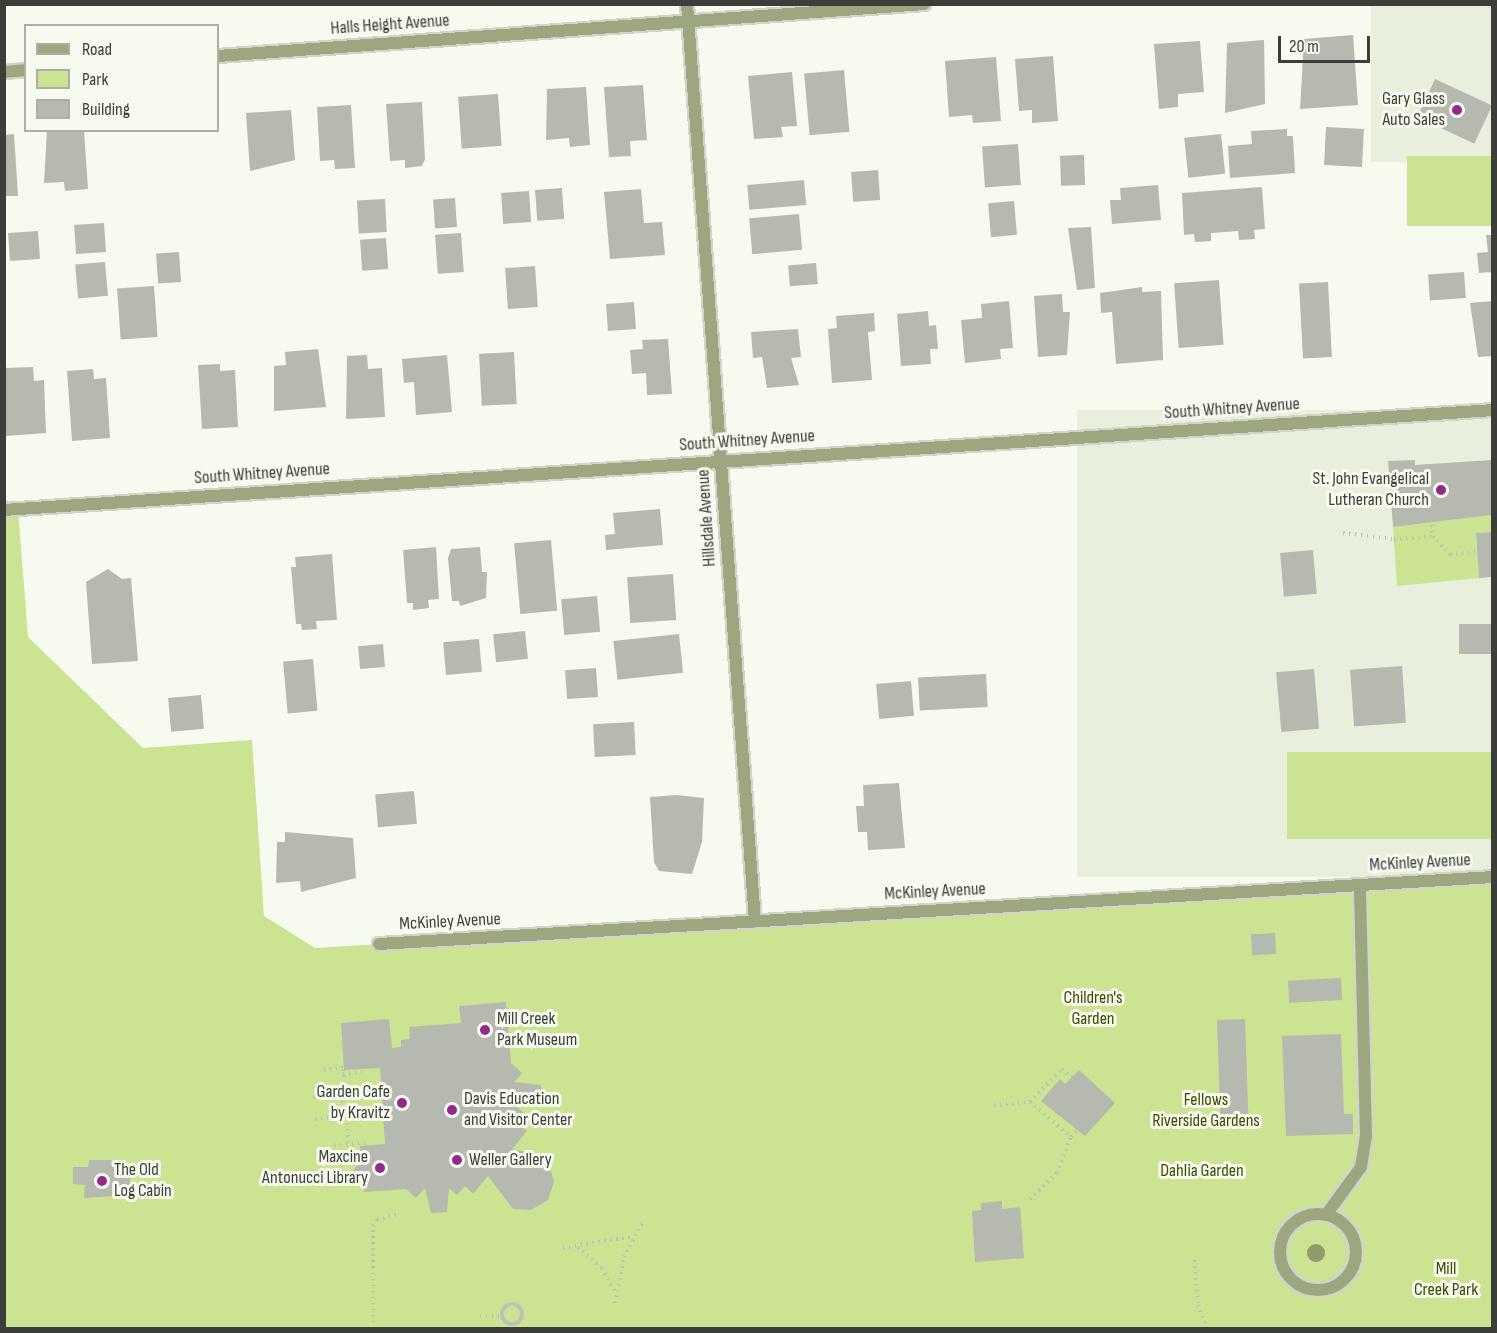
<!DOCTYPE html>
<html>
<head>
<meta charset="utf-8">
<style>
  body { margin:0 }
  #map { position:relative; width:1497px; height:1333px; overflow:hidden; background:#f7faef; font-family:"Sofia Sans Condensed",sans-serif }
  div>[style] { position:absolute }
  [style*='--x'] { left:calc(var(--x)*1px); top:calc(var(--y)*1px); width:calc(var(--w)*1px); rotate:calc(var(--a)*1deg) }
  .built>* { inset:0; background:#e9efdd; transform-origin:0 0 }
  .green>* { inset:0; background:#cce391; transform-origin:0 0 }
  .building>* { inset:0; background:#b6b9af; transform-origin:0 0 }
  .path>* { height:4px; margin-top:-2px; transform-origin:0; background:repeating-linear-gradient(90deg,#bfc1b8 0 1.5px,transparent 0 6px) }
  .path>.ring { margin:-2px; padding:0; box-sizing:content-box; background:none; border:4px solid #bfc1b8; border-radius:50% }
  .roads { filter:drop-shadow(2px 0 #d2d4cb) drop-shadow(-2px 0 #d2d4cb) drop-shadow(0 2px #d2d4cb) drop-shadow(0 -2px #d2d4cb) }
  .lane>* { height:12px; margin:-6px; padding:0 6px; transform-origin:6px; border-radius:6px; background:#9ca780 }
  .street>* { height:12px; margin:-6px; padding:0 6px; transform-origin:6px; border-radius:6px; background:#9ca780 }
  .street>.ring { margin:-6px; padding:0; box-sizing:content-box; background:none; border:12px solid #9ca780; border-radius:50% }
  .trees>* { width:18px; height:18px; margin:-9px; border-radius:50%; background:#919a6c }
  .dots>* { width:16px; height:16px; translate:-50% -50%; box-sizing:border-box; border:3px solid #f7faef; border-radius:50% }
  span { translate:-50% -50%; white-space:nowrap; text-align:center; line-height:1.15; -webkit-text-stroke:6px #f7faef; paint-order:stroke }
  .street-label { font-size:18px; color:#3c3e39 }
  .poi-label { font-size:18px; color:#3c3e39 }
  .right { translate:-100% -50%; text-align:right }
  .left { translate:0 -50%; text-align:left }
  .park-label { font-size:18px; color:#3d4b01 }
  .frame { position:absolute; inset:0; border:6px solid #3c3e39; pointer-events:none }
  .legend { position:absolute; left:24px; top:24px; width:195px; height:108px; box-sizing:border-box; background:#f7faef; border:2px solid #acafa6; margin:0; padding:8px 10px; list-style:none; font-size:18px; color:#3c3e39 }
  .legend li { display:flex; align-items:center; gap:12px; height:30px }
  .legend b { width:30px; border:2px solid #acafa6 }
  .scale { position:absolute; left:1278px; top:36px; width:92px; height:27px; box-sizing:border-box; border:3px solid #3c3e39; border-top:0; padding-left:8px; font-size:18px; line-height:21px; white-space:nowrap; color:#3c3e39; -webkit-text-stroke:4px #f7faef; paint-order:stroke }
</style>
</head>
<body>
<div id="map">
  <div class="built">
    <i style="left:1371px;top:5px;width:121px;height:157px"></i>
    <i style="left:1492px;top:410px;width:467px;height:415px;rotate:90deg"></i>
  </div>
  <div class="green">
    <i style="left:1492px;top:156px;width:70px;height:85px;rotate:90deg"></i>
    <i style="clip-path:polygon(4px 498px,18px 509px,28px 637px,143px 748px,252px 740px,264px 916px,315px 948px,1492px 877px,1492px 1328px,5px 1328px)"></i>
    <i style="clip-path:polygon(1492px 515px,1492px 532px,1476px 533px,1479px 578px,1397px 586px,1393px 527px)"></i>
    <i style="left:1492px;top:752px;width:87px;height:205px;rotate:90deg"></i>
  </div>
  <div class="building">
    <i style="clip-path:polygon(1353px 35px,1358px 105px,1300px 109px,1304px 39px)"></i>
    <i style="clip-path:polygon(1264px 40px,1265px 104px,1225px 113px,1227px 43px)"></i>
    <i style="clip-path:polygon(1200px 41px,1204px 92px,1178px 94px,1178px 107px,1159px 109px,1154px 44px)"></i>
    <i style="clip-path:polygon(1053px 56px,1058px 121px,1032px 123px,1032px 110px,1019px 111px,1015px 59px)"></i>
    <i style="clip-path:polygon(996px 57px,1001px 121px,973px 123px,972px 115px,949px 117px,945px 61px)"></i>
    <i style="left:844px;top:70px;width:62px;height:40px;rotate:85deg"></i>
    <i style="clip-path:polygon(792px 72px,797px 126px,781px 127px,783px 137px,754px 139px,748px 76px)"></i>
    <i style="left:1435px;top:79px;width:63px;height:42px;rotate:25deg"></i>
    <i style="clip-path:polygon(643px 85px,647px 140px,630px 141px,631px 156px,609px 157px,604px 87px)"></i>
    <i style="clip-path:polygon(586px 87px,590px 145px,570px 147px,569px 138px,546px 140px,547px 89px)"></i>
    <i style="left:498px;top:94px;width:52px;height:40px;rotate:86deg"></i>
    <i style="clip-path:polygon(422px 102px,425px 159px,422px 166px,405px 168px,405px 160px,390px 161px,386px 104px)"></i>
    <i style="clip-path:polygon(351px 105px,355px 168px,335px 169px,334px 160px,320px 161px,317px 107px)"></i>
    <i style="clip-path:polygon(291px 110px,295px 160px,250px 171px,246px 113px)"></i>
    <i style="left:1326px;top:127px;width:38px;height:38px;rotate:3deg"></i>
    <i style="clip-path:polygon(1287px 129px,1287px 136px,1293px 136px,1295px 173px,1230px 178px,1228px 146px,1252px 144px,1251px 131px)"></i>
    <i style="clip-path:polygon(47px 130px,84px 130px,88px 189px,65px 191px,64px 182px,44px 183px)"></i>
    <i style="clip-path:polygon(14px 134px,18px 196px,4px 196px,4px 135px)"></i>
    <i style="left:1221px;top:134px;width:40px;height:37px;rotate:84deg"></i>
    <i style="left:1018px;top:144px;width:41px;height:36px;rotate:86deg"></i>
    <i style="left:1084px;top:155px;width:30px;height:24px;rotate:88deg"></i>
    <i style="left:878px;top:170px;width:30px;height:27px;rotate:86deg"></i>
    <i style="left:804px;top:180px;width:25px;height:57px;rotate:85deg"></i>
    <i style="clip-path:polygon(1158px 185px,1161px 220px,1112px 224px,1110px 200px,1121px 200px,1120px 188px)"></i>
    <i style="clip-path:polygon(1262px 187px,1265px 229px,1254px 230px,1255px 239px,1239px 240px,1238px 231px,1211px 233px,1211px 241px,1195px 242px,1194px 234px,1184px 235px,1182px 193px)"></i>
    <i style="left:562px;top:188px;width:31px;height:27px;rotate:86deg"></i>
    <i style="clip-path:polygon(641px 189px,644px 223px,662px 222px,665px 255px,610px 259px,604px 192px)"></i>
    <i style="left:529px;top:191px;width:31px;height:28px;rotate:86deg"></i>
    <i style="left:455px;top:198px;width:29px;height:22px;rotate:86deg"></i>
    <i style="left:385px;top:199px;width:33px;height:28px;rotate:87deg"></i>
    <i style="left:1014px;top:201px;width:34px;height:26px;rotate:85deg"></i>
    <i style="left:799px;top:214px;width:36px;height:50px;rotate:85deg"></i>
    <i style="left:104px;top:223px;width:29px;height:30px;rotate:86deg"></i>
    <i style="clip-path:polygon(1091px 227px,1095px 288px,1077px 290px,1068px 228px)"></i>
    <i style="left:38px;top:231px;width:28px;height:30px;rotate:86deg"></i>
    <i style="left:461px;top:233px;width:39px;height:26px;rotate:86deg"></i>
    <i style="clip-path:polygon(1486px 235px,1492px 235px,1492px 272px,1479px 273px,1477px 253px,1488px 252px)"></i>
    <i style="left:386px;top:238px;width:31px;height:26px;rotate:86deg"></i>
    <i style="left:179px;top:252px;width:30px;height:23px;rotate:86deg"></i>
    <i style="left:105px;top:262px;width:34px;height:30px;rotate:85deg"></i>
    <i style="left:816px;top:263px;width:21px;height:28px;rotate:85deg"></i>
    <i style="left:535px;top:266px;width:41px;height:30px;rotate:86deg"></i>
    <i style="left:1464px;top:272px;width:26px;height:36px;rotate:86deg"></i>
    <i style="left:1219px;top:280px;width:65px;height:45px;rotate:86deg"></i>
    <i style="left:1328px;top:282px;width:75px;height:29px;rotate:87deg"></i>
    <i style="left:154px;top:286px;width:51px;height:37px;rotate:86deg"></i>
    <i style="clip-path:polygon(1142px 287px,1142px 292px,1161px 291px,1163px 360px,1116px 364px,1112px 312px,1101px 313px,1100px 293px)"></i>
    <i style="clip-path:polygon(1062px 294px,1063px 312px,1070px 312px,1067px 355px,1038px 357px,1034px 296px)"></i>
    <i style="clip-path:polygon(1009px 301px,1013px 348px,1000px 349px,1001px 359px,965px 363px,961px 320px,982px 318px,981px 304px)"></i>
    <i style="clip-path:polygon(1492px 301px,1492px 356px,1478px 357px,1470px 303px)"></i>
    <i style="left:634px;top:302px;width:27px;height:28px;rotate:86deg"></i>
    <i style="clip-path:polygon(928px 311px,929px 326px,936px 325px,938px 349px,930px 349px,931px 364px,901px 366px,897px 314px)"></i>
    <i style="clip-path:polygon(874px 313px,875px 331px,868px 332px,872px 380px,832px 383px,828px 329px,837px 328px,836px 316px)"></i>
    <i style="clip-path:polygon(798px 329px,801px 357px,791px 358px,799px 385px,767px 388px,762px 357px,753px 358px,751px 332px)"></i>
    <i style="clip-path:polygon(668px 339px,672px 394px,647px 395px,646px 373px,632px 374px,630px 350px,643px 349px,642px 340px)"></i>
    <i style="clip-path:polygon(318px 349px,326px 407px,274px 411px,274px 366px,286px 365px,285px 352px)"></i>
    <i style="left:514px;top:352px;width:52px;height:35px;rotate:87deg"></i>
    <i style="clip-path:polygon(367px 355px,368px 369px,382px 368px,385px 417px,346px 419px,347px 356px)"></i>
    <i style="clip-path:polygon(447px 355px,452px 412px,416px 415px,414px 382px,404px 383px,402px 359px)"></i>
    <i style="clip-path:polygon(220px 364px,220px 371px,235px 370px,238px 427px,202px 429px,198px 365px)"></i>
    <i style="clip-path:polygon(33px 367px,34px 381px,44px 380px,46px 433px,6px 436px,4px 368px)"></i>
    <i style="clip-path:polygon(93px 369px,94px 379px,106px 378px,110px 438px,72px 441px,67px 371px)"></i>
    <i style="clip-path:polygon(1415px 460px,1415px 465px,1492px 460px,1492px 515px,1393px 527px,1388px 461px)"></i>
    <i style="clip-path:polygon(660px 509px,663px 545px,606px 550px,605px 535px,615px 534px,613px 513px)"></i>
    <i style="clip-path:polygon(1492px 532px,1492px 577px,1479px 578px,1476px 533px)"></i>
    <i style="left:551px;top:540px;width:71px;height:37px;rotate:85deg"></i>
    <i style="clip-path:polygon(436px 547px,439px 599px,428px 600px,429px 608px,413px 610px,413px 603px,407px 603px,403px 550px)"></i>
    <i style="clip-path:polygon(480px 547px,482px 572px,487px 572px,486px 598px,460px 606px,459px 601px,452px 601px,448px 558px,451px 549px)"></i>
    <i style="left:1313px;top:550px;width:44px;height:33px;rotate:85deg"></i>
    <i style="clip-path:polygon(332px 554px,337px 620px,316px 621px,317px 629px,302px 630px,301px 624px,296px 624px,291px 567px,296px 567px,295px 557px)"></i>
    <i style="clip-path:polygon(108px 569px,122px 579px,131px 578px,138px 661px,92px 664px,86px 582px)"></i>
    <i style="left:673px;top:574px;width:46px;height:46px;rotate:86deg"></i>
    <i style="left:597px;top:596px;width:36px;height:36px;rotate:85deg"></i>
    <i style="left:1492px;top:624px;width:30px;height:33px;rotate:90deg"></i>
    <i style="left:525px;top:631px;width:28px;height:32px;rotate:84deg"></i>
    <i style="left:679px;top:634px;width:39px;height:66px;rotate:84deg"></i>
    <i style="left:479px;top:639px;width:33px;height:36px;rotate:85deg"></i>
    <i style="left:383px;top:644px;width:23px;height:25px;rotate:85deg"></i>
    <i style="left:313px;top:659px;width:52px;height:30px;rotate:85deg"></i>
    <i style="left:1402px;top:666px;width:57px;height:52px;rotate:86deg"></i>
    <i style="left:596px;top:668px;width:29px;height:31px;rotate:86deg"></i>
    <i style="left:1314px;top:669px;width:60px;height:38px;rotate:85deg"></i>
    <i style="left:986px;top:674px;width:33px;height:68px;rotate:87deg"></i>
    <i style="left:911px;top:681px;width:35px;height:35px;rotate:85deg"></i>
    <i style="left:201px;top:695px;width:34px;height:33px;rotate:85deg"></i>
    <i style="left:634px;top:722px;width:33px;height:41px;rotate:87deg"></i>
    <i style="clip-path:polygon(899px 783px,905px 848px,868px 850px,867px 832px,858px 832px,856px 806px,864px 806px,863px 785px)"></i>
    <i style="left:414px;top:791px;width:33px;height:39px;rotate:85deg"></i>
    <i style="clip-path:polygon(677px 795px,704px 798px,702px 842px,692px 874px,659px 871px,654px 862px,650px 797px)"></i>
    <i style="clip-path:polygon(285px 832px,353px 838px,356px 878px,301px 892px,300px 881px,276px 883px,277px 842px,285px 842px)"></i>
    <i style="left:1275px;top:933px;width:21px;height:24px;rotate:87deg"></i>
    <i style="left:1341px;top:978px;width:22px;height:53px;rotate:87deg"></i>
    <i style="clip-path:polygon(506px 1002px,511px 1063px,522px 1073px,514px 1082px,541px 1085px,542px 1101px,517px 1107px,525px 1114px,518px 1124px,527px 1131px,512px 1149px,536px 1154px,549px 1164px,554px 1182px,548px 1200px,531px 1210px,513px 1209px,488px 1176px,473px 1194px,465px 1186px,457px 1195px,449px 1188px,447px 1212px,431px 1213px,425px 1188px,416px 1198px,406px 1189px,364px 1192px,363px 1179px,353px 1171px,361px 1160px,360px 1146px,385px 1144px,380px 1068px,344px 1070px,341px 1023px,389px 1019px,392px 1048px,401px 1047px,401px 1040px,410px 1039px,409px 1027px,461px 1023px,459px 1006px)"></i>
    <i style="left:1245px;top:1019px;width:102px;height:28px;rotate:88deg"></i>
    <i style="clip-path:polygon(1341px 1034px,1344px 1114px,1353px 1114px,1353px 1134px,1286px 1136px,1282px 1036px)"></i>
    <i style="clip-path:polygon(1079px 1070px,1115px 1103px,1085px 1136px,1041px 1101px,1060px 1079px,1065px 1084px)"></i>
    <i style="clip-path:polygon(89px 1160px,114px 1160px,114px 1169px,130px 1170px,130px 1195px,84px 1198px,85px 1185px,73px 1184px,73px 1167px,88px 1167px)"></i>
    <i style="clip-path:polygon(1002px 1201px,1002px 1209px,1020px 1207px,1024px 1258px,975px 1262px,972px 1211px,981px 1210px,981px 1203px)"></i>
  </div>
  <div class="path">
    <i style="--x:1432;--y:519;--w:17;--a:87"></i>
    <i style="--x:1343;--y:533;--w:51;--a:6.7"></i>
    <i style="--x:1394;--y:539;--w:39;--a:-4"></i>
    <i style="--x:1433;--y:536;--w:25;--a:47"></i>
    <i style="--x:1450;--y:554;--w:27;--a:-6"></i>
    <i style="--x:343;--y:1074;--w:19;--a:-6"></i>
    <i style="--x:342;--y:1095;--w:22;--a:85"></i>
    <i style="--x:314;--y:1097;--w:31;--a:-4"></i>
    <i style="--x:345;--y:1095;--w:27;--a:-94"></i>
    <i style="--x:343;--y:1068;--w:22;--a:175"></i>
    <i style="--x:1030;--y:1102;--w:54;--a:40.5"></i>
    <i style="--x:1071;--y:1137;--w:11;--a:-49"></i>
    <i style="--x:994;--y:1105;--w:36;--a:-5"></i>
    <i style="--x:1030;--y:1102;--w:46;--a:-45.9"></i>
    <i style="--x:1062;--y:1069;--w:13;--a:39"></i>
    <i style="--x:315;--y:1119;--w:32;--a:-4"></i>
    <i style="--x:347;--y:1117;--w:27;--a:86"></i>
    <i style="--x:334;--y:1145;--w:32;--a:-4"></i>
    <i style="--x:1030;--y:1199;--w:37;--a:-44"></i>
    <i style="--x:1057;--y:1173;--w:39;--a:-69"></i>
    <i style="--x:578;--y:1247;--w:32;--a:41"></i>
    <i style="--x:602;--y:1268;--w:26;--a:61"></i>
    <i style="--x:563;--y:1248;--w:72;--a:-9.6"></i>
    <i style="--x:1195;--y:1260;--w:45;--a:86.2"></i>
    <i style="--x:1198;--y:1305;--w:25;--a:69"></i>
    <i style="--x:615;--y:1303;--w:47;--a:-78.9"></i>
    <i style="--x:624;--y:1257;--w:38;--a:-62"></i>
    <i class="ring" style="left:502px;top:1304px;width:16px;height:16px"></i>
    <i style="--x:480;--y:1316;--w:21;--a:0"></i>
    <i style="--x:373;--y:1328;--w:102;--a:-90"></i>
    <i style="--x:373;--y:1226;--w:8;--a:-60"></i>
    <i style="--x:377;--y:1219;--w:24;--a:-12"></i>
  </div>
  <div class="roads">
    <div class="lane">
      <i style="--x:1326;--y:1215;--w:59;--a:-53.9"></i>
      <i style="--x:1361;--y:1167;--w:30;--a:-81"></i>
      <i style="--x:1366;--y:1137;--w:252;--a:-91.4"></i>
    </div>
    <div class="street">
      <i style="--x:687;--y:4;--w:920;--a:85.76"></i>
      <i style="--x:218;--y:56;--w:708;--a:-4.21"></i>
      <i style="--x:4;--y:72;--w:22;--a:-5"></i>
      <i style="--x:4;--y:510;--w:1491;--a:-3.84"></i>
      <i style="--x:379;--y:944;--w:1115;--a:-3.44"></i>
      <i class="ring" style="left:1280px;top:1214px;width:64px;height:64px"></i>
    </div>
  </div>
  <div class="trees">
    <i style="left:1316px;top:1253px"></i>
  </div>
  <div class="dots">
    <i style="left:1457px;top:110px;background:#94298c"></i>
    <i style="left:1441px;top:490px;background:#94298c"></i>
    <i style="left:485px;top:1030px;background:#94298c"></i>
    <i style="left:402px;top:1103px;background:#94298c"></i>
    <i style="left:452px;top:1110px;background:#94298c"></i>
    <i style="left:457px;top:1160px;background:#94298c"></i>
    <i style="left:380px;top:1168px;background:#94298c"></i>
    <i style="left:102px;top:1181px;background:#94298c"></i>
  </div>
  <div class="street-label">
    <span style="left:390px;top:25px;rotate:-4deg">Halls Height Avenue</span>
    <span style="left:1232px;top:409px;rotate:-4deg">South Whitney Avenue</span>
    <span style="left:747px;top:441px;rotate:-4deg">South Whitney Avenue</span>
    <span style="left:262px;top:474px;rotate:-4deg">South Whitney Avenue</span>
    <span style="left:707px;top:518px;rotate:-94deg">Hillsdale Avenue</span>
    <span style="left:1420px;top:863px;rotate:-3deg">McKinley Avenue</span>
    <span style="left:935px;top:892px;rotate:-3deg">McKinley Avenue</span>
    <span style="left:450px;top:922px;rotate:-3deg">McKinley Avenue</span>
  </div>
  <div class="poi-label">
    <span class="right" style="left:1445px;top:110px">Gary Glass<br>Auto Sales</span>
    <span class="right" style="left:1429px;top:490px">St. John Evangelical<br>Lutheran Church</span>
    <span class="left" style="left:497px;top:1030px">Mill Creek<br>Park Museum</span>
    <span class="right" style="left:390px;top:1103px">Garden Cafe<br>by Kravitz</span>
    <span class="left" style="left:464px;top:1110px">Davis Education<br>and Visitor Center</span>
    <span class="right" style="left:368px;top:1168px">Maxcine<br>Antonucci Library</span>
    <span class="left" style="left:469px;top:1160px">Weller Gallery</span>
    <span class="left" style="left:114px;top:1181px">The Old<br>Log Cabin</span>
  </div>
  <div class="park-label">
    <span style="left:1093px;top:1009px">Children's<br>Garden</span>
    <span style="left:1206px;top:1111px">Fellows<br>Riverside Gardens</span>
    <span style="left:1202px;top:1171px">Dahlia Garden</span>
    <span style="left:1446px;top:1280px">Mill<br>Creek Park</span>
  </div>
  <div class="frame"></div>
  <ul class="legend">
  <li><b style="height:8px;background:#9ca780"></b>Road</li>
  <li><b style="height:16px;background:#cce391"></b>Park</li>
  <li><b style="height:16px;background:#b6b9af"></b>Building</li>
  </ul>
  <div class="scale">20 m</div>
</div>
</body>
</html>
